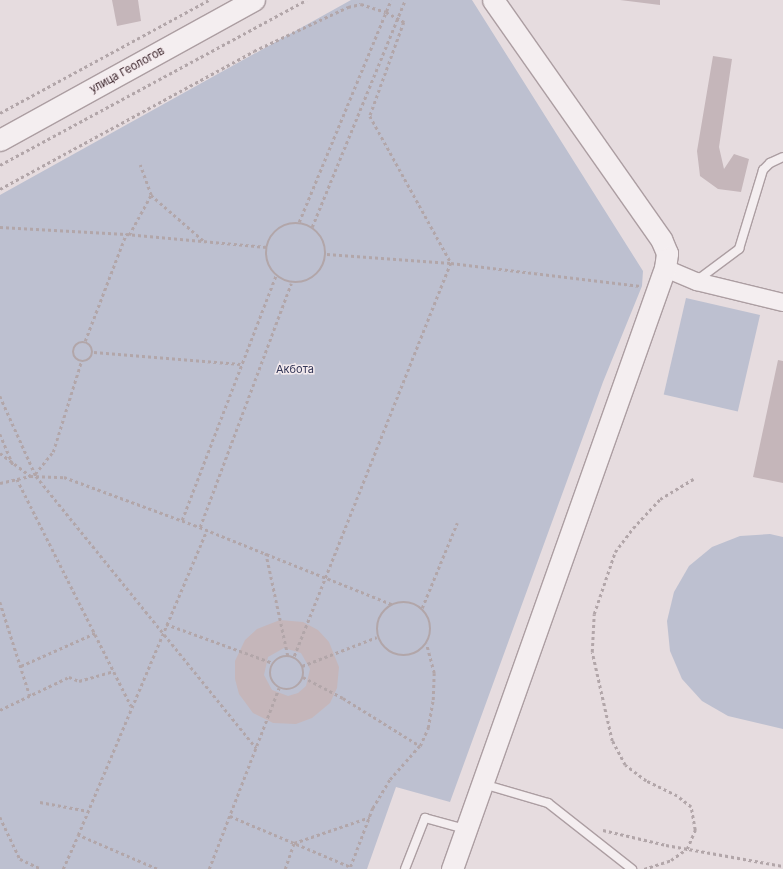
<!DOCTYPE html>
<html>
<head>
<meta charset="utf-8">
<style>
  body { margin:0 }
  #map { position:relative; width:783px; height:869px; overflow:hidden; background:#e6dcdf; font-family:Inter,sans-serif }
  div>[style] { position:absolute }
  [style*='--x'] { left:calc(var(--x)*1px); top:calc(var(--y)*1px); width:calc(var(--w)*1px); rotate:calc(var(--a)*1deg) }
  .green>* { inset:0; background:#bdc0d0; transform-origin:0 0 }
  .building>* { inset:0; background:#c5b6ba }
  .path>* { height:2.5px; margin-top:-1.25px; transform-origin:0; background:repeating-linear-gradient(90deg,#b2a6a9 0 3px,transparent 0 6px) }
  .path>.ring { margin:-1.25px; padding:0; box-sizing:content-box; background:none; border:2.5px solid #b2a6a9; border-radius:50% }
  .roads { filter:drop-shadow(1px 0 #ac9ea2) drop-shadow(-1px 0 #ac9ea2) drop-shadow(0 1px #ac9ea2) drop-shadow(0 -1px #ac9ea2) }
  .service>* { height:8px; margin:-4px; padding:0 4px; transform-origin:4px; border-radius:4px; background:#f4eef0 }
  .minor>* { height:17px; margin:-8.5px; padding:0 8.5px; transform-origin:8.5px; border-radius:8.5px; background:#f4eef0 }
  .tertiary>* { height:21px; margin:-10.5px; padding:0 10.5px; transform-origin:10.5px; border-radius:10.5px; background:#f4eef0 }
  span { translate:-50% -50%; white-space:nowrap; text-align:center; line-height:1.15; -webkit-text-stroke:3px #f4ebee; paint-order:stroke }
  .street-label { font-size:11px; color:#3c262c }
  .park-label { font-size:11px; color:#333657 }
</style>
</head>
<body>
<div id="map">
  <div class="green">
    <i style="clip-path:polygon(351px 0,472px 0,643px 271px,642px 286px,603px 382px,450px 802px,396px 787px,367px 869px,0 869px,0 195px)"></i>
    <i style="left:686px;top:298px;width:76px;height:99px;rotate:13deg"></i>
    <i style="clip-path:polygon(770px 534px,783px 537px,783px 729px,728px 716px,702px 701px,682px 679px,670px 651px,667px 621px,674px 592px,689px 566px,712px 547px,740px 536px)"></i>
  </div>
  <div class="building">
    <i style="clip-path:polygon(112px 0,138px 0,141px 21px,117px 26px)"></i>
    <i style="clip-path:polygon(620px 0,660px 0,660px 5px)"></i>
    <i style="clip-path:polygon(713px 56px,732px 59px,719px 147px,724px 169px,734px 154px,749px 159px,741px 192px,718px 189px,700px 176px,697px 151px)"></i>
    <i style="clip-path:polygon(778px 360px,783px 361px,783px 483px,753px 477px)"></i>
    <i style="clip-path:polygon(evenodd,280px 620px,303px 622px,318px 630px,329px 642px,339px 667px,337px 688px,330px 703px,312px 718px,296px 724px,273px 723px,253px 713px,239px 694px,235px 679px,235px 661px,245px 640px,257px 629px,280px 620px,284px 648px,301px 653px,310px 669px,306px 686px,298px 693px,288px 696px,272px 690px,264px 675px,268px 657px,284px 648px)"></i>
  </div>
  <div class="path">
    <i style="--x:0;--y:113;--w:238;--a:-28.4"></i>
    <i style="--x:0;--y:165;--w:348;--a:-28.3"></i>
    <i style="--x:0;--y:189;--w:289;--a:-28.5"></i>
    <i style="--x:254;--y:51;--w:104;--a:-25.1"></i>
    <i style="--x:348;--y:7;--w:13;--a:-13"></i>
    <i style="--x:361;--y:4;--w:26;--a:18"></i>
    <i style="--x:386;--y:12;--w:21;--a:29"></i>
    <i style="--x:404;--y:22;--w:100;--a:109.9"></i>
    <i style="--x:370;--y:116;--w:168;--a:61.1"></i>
    <i style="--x:451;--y:263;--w:424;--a:111.7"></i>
    <i style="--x:151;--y:195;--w:70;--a:41"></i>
    <i style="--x:299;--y:222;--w:240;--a:-67.5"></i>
    <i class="ring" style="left:266px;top:223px;width:57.5px;height:57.5px"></i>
    <i style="--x:0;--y:227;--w:126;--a:3.2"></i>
    <i style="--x:126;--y:234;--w:142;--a:5.3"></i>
    <i style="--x:312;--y:227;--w:245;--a:-67.7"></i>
    <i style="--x:129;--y:235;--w:46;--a:-61.2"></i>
    <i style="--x:151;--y:195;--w:32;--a:-110"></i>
    <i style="--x:327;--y:254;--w:124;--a:4.2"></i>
    <i style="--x:451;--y:263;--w:191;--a:6.9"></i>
    <i style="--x:85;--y:341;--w:115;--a:-69"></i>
    <i class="ring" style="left:73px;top:342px;width:17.5px;height:17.5px"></i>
    <i style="--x:94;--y:352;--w:147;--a:4.7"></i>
    <i style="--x:0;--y:396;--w:88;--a:65.8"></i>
    <i style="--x:36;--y:476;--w:350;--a:51"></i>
    <i style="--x:0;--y:434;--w:34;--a:67"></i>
    <i style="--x:0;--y:453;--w:38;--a:37"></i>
    <i style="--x:30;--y:476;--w:34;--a:2"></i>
    <i style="--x:64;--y:477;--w:139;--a:20.3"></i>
    <i style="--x:194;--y:525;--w:213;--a:21.8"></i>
    <i style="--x:35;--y:474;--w:28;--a:-51"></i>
    <i style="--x:53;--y:452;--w:94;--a:-72.7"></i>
    <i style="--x:17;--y:479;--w:254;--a:63.3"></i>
    <i style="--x:0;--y:483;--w:32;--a:-13"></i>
    <i style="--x:182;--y:520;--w:262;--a:-69"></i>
    <i style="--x:200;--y:527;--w:260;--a:-69.5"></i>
    <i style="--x:266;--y:553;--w:105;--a:77.9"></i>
    <i class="ring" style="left:377px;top:602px;width:51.5px;height:51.5px"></i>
    <i style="--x:0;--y:602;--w:99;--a:72.3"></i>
    <i style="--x:422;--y:608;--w:92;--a:-67.6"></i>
    <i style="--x:166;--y:624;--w:114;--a:20"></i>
    <i class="ring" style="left:270px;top:656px;width:31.5px;height:31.5px"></i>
    <i style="--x:21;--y:666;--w:81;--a:-24"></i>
    <i style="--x:302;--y:666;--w:80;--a:-21.1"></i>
    <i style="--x:303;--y:677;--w:45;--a:27.7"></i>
    <i style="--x:343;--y:698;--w:91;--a:31.9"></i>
    <i style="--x:420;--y:746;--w:45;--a:131.4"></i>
    <i style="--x:390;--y:780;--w:33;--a:121"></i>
    <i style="--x:373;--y:808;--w:65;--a:110.7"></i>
    <i style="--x:0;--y:710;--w:76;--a:-25.6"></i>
    <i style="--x:69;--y:677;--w:11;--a:22"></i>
    <i style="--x:79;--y:681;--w:36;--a:-16"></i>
    <i style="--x:420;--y:746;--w:20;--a:-66"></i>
    <i style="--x:428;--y:728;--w:28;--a:-80"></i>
    <i style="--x:433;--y:700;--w:27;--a:-88"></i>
    <i style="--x:434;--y:673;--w:30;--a:-105"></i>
    <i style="--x:40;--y:802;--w:49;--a:10.6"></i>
    <i style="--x:230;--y:816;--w:131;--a:22.9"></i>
    <i style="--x:0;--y:817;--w:47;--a:64.5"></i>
    <i style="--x:20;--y:859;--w:23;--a:25"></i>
    <i style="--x:603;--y:830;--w:65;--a:13.4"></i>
    <i style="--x:666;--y:845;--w:119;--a:10.2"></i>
    <i style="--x:63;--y:869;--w:37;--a:-66"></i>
    <i style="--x:157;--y:869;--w:86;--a:-156.7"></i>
    <i style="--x:78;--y:835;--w:331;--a:-67.1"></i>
    <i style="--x:209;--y:869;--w:194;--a:-68.9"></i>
    <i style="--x:285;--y:869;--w:28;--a:-71"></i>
    <i style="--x:294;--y:843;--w:80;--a:-18.9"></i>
    <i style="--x:644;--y:869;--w:28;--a:-18"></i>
    <i style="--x:671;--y:860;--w:19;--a:-35"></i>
    <i style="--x:687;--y:849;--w:21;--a:-67"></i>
    <i style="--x:695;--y:830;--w:23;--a:-100"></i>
    <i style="--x:691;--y:807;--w:18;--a:-142"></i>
    <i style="--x:677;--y:796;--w:34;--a:-154"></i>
    <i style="--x:646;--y:781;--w:26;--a:-143"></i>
    <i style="--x:625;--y:765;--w:27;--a:-118"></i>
    <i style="--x:612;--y:741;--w:91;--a:-102.7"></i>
    <i style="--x:592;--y:652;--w:38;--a:-87"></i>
    <i style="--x:594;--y:614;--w:65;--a:-71.3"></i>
    <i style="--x:615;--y:552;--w:30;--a:-53"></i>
    <i style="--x:633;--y:528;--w:40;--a:-47"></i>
    <i style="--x:660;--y:499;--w:39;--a:-31"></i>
  </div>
  <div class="roads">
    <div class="service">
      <i style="--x:696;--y:281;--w:54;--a:-36.7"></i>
      <i style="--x:739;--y:249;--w:83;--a:-73.1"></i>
      <i style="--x:763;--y:170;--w:10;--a:-45"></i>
      <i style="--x:770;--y:163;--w:14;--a:-25"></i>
      <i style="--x:483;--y:784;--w:68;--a:16.3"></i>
      <i style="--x:548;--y:803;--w:107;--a:38.2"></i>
      <i style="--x:405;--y:869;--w:55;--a:-68.6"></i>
      <i style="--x:425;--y:818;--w:41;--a:15.4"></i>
    </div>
    <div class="minor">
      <i style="--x:665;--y:268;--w:34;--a:23"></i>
      <i style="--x:696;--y:281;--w:89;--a:13.6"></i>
    </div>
    <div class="tertiary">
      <i style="--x:0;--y:140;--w:290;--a:-28.9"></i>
      <i style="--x:452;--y:869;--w:638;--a:-70.49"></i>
      <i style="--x:665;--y:268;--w:15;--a:-82"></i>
      <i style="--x:667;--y:253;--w:15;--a:-113"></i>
      <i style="--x:661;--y:239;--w:292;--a:-125.1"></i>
    </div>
  </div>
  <div class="street-label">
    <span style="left:127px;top:70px;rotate:-29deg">улица Геологов</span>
  </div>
  <div class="park-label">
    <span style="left:295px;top:369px">Акбота</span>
  </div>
</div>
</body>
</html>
